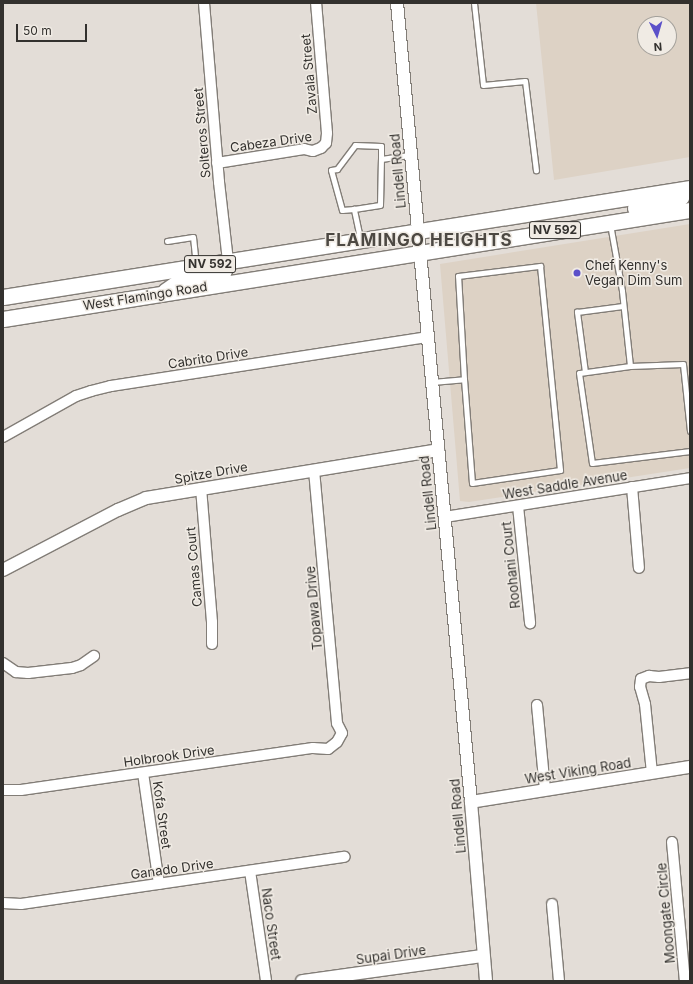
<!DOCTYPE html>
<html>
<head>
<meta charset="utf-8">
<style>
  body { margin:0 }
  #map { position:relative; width:693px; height:984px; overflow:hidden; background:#e3ddd7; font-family:Inter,sans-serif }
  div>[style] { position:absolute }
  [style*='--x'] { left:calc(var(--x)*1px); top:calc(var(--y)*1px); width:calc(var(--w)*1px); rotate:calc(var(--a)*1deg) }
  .built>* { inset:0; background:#ddd2c5 }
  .roads { filter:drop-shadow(1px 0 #827d77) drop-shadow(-1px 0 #827d77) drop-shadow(0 1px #827d77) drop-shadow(0 -1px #827d77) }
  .service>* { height:5px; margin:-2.5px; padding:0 2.5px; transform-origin:2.5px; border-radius:2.5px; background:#fff }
  .minor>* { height:10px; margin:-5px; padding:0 5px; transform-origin:5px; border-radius:5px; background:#fff }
  .tertiary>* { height:12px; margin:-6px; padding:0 6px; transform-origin:6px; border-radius:6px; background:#fff }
  .primary>* { height:15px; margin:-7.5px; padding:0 7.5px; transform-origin:7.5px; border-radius:7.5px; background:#fff }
  .dots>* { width:11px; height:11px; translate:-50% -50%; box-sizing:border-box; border:2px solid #f0ebe4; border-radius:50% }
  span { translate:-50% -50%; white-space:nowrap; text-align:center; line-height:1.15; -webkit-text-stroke:3px #f0ebe4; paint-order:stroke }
  .shield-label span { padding:1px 3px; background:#f0ebe4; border:1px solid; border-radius:3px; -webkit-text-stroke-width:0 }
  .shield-label { font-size:12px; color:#33312e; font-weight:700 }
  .street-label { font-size:13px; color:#33312e }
  .poi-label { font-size:13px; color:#33312e }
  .left { translate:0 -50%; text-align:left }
  .district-label { font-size:17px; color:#4d4943; font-weight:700; letter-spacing:1px }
  .frame { position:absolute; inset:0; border:4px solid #33312e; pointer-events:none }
  .north { position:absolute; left:637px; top:16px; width:40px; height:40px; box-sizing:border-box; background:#f0ebe4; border:1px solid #a4a19b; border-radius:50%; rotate:175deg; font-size:11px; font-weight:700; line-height:16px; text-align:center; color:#33312e }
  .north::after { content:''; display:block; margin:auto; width:14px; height:18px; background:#5b50c9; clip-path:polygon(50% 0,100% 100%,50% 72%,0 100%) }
  .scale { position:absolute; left:16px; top:24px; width:71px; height:18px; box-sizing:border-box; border:2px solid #33312e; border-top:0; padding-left:5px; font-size:12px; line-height:14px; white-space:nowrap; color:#33312e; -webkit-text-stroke:3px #f0ebe4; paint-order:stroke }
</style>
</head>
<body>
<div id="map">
  <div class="built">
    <i style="clip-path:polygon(evenodd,536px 3px,690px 3px,690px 157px,554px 180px,536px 3px,645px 24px,669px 24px,669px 48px,645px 48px,645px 24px)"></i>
    <i style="clip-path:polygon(690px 224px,690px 468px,469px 502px,460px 501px,440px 264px)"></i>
  </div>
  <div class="roads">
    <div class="service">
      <i style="--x:474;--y:3;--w:82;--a:83.7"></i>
      <i style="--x:483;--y:85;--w:42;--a:-5.4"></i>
      <i style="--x:525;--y:81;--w:90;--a:83"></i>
      <i style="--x:354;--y:209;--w:12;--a:175"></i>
      <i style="--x:342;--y:210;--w:41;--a:-105.4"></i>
      <i style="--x:331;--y:170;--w:6;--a:-9"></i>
      <i style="--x:337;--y:169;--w:30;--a:-53"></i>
      <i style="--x:355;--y:145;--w:26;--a:2"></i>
      <i style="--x:381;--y:146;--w:13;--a:90"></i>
      <i style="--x:610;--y:224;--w:68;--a:79.8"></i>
      <i style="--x:622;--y:291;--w:75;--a:83.9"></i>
      <i style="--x:360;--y:238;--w:30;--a:-102"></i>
      <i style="--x:354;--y:209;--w:26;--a:-9"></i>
      <i style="--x:380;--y:205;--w:46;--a:-88.8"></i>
      <i style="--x:381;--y:159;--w:30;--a:-8"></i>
      <i style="--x:167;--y:241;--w:26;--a:-9"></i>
      <i style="--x:193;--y:237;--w:28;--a:84"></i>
      <i style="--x:540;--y:266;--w:205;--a:84.4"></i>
      <i style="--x:560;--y:470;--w:89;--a:171.6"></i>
      <i style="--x:472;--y:483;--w:104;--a:-94.4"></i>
      <i style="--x:464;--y:379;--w:103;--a:-93.3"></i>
      <i style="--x:458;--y:276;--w:83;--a:-7"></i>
      <i style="--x:585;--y:372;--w:61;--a:-97.6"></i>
      <i style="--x:577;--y:312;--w:46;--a:-7.4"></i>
      <i style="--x:432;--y:382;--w:32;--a:-5"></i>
      <i style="--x:690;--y:431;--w:67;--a:-96"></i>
      <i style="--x:683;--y:364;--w:53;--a:177.8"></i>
      <i style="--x:630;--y:366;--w:51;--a:172.2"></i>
      <i style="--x:579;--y:373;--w:91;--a:81.8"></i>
      <i style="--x:592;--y:463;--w:99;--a:-7"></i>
    </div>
    <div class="minor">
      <i style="--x:204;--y:3;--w:180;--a:85.2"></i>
      <i style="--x:219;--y:182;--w:80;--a:83.5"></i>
      <i style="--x:217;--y:163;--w:88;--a:-9.1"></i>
      <i style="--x:304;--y:149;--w:9;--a:13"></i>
      <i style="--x:313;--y:151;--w:9;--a:-21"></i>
      <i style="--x:321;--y:148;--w:7;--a:-45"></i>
      <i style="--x:326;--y:143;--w:10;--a:-84"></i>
      <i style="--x:327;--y:133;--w:130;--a:-94.8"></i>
      <i style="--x:3;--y:437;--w:84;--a:-29.3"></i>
      <i style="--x:76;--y:396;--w:16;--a:-18"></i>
      <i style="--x:91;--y:391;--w:21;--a:-14"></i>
      <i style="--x:111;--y:386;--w:321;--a:-8.8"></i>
      <i style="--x:632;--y:487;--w:81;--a:85.1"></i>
      <i style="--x:201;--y:488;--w:134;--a:85.3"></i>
      <i style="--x:212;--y:622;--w:22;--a:90"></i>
      <i style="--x:518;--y:506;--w:118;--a:84.1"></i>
      <i style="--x:445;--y:517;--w:248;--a:-9"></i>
      <i style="--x:3;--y:663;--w:16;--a:35"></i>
      <i style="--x:16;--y:672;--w:12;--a:5"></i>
      <i style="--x:28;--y:673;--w:44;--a:-6.5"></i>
      <i style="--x:72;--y:668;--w:9;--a:-18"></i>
      <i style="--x:81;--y:665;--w:16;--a:-35"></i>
      <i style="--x:537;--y:705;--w:85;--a:84.6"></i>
      <i style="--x:143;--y:773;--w:112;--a:81.8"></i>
      <i style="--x:652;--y:773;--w:69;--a:-95.8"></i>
      <i style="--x:645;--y:704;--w:18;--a:-106"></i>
      <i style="--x:640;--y:687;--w:8;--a:-83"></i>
      <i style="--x:641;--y:679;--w:9;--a:-21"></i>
      <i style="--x:649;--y:676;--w:10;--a:6"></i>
      <i style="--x:659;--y:677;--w:31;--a:-7"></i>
      <i style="--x:3;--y:790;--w:18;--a:0"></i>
      <i style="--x:21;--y:790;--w:295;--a:-8.2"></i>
      <i style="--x:313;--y:748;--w:15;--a:4"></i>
      <i style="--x:328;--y:749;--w:11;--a:-38"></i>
      <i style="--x:337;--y:742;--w:10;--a:-61"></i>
      <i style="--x:342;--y:733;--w:11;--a:-117"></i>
      <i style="--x:337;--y:723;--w:254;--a:-95.2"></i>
      <i style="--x:672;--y:842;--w:140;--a:84.7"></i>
      <i style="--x:250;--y:871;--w:111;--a:81.7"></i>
      <i style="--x:3;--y:903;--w:18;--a:3"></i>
      <i style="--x:21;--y:904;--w:327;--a:-8.3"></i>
      <i style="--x:552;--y:904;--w:77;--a:84.8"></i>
    </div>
    <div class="tertiary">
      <i style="--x:397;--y:3;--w:802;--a:84.71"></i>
      <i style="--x:471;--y:802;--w:180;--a:85.2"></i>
      <i style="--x:3;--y:570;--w:130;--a:-27.6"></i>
      <i style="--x:118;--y:510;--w:30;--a:-23"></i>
      <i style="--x:146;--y:498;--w:296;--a:-9.3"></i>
      <i style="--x:471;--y:802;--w:222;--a:-9.1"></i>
      <i style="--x:302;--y:981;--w:183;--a:-7.9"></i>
    </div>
    <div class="primary">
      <i style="--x:635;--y:208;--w:37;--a:-11"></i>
      <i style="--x:671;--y:201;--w:11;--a:-22"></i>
      <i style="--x:681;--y:197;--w:3;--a:-72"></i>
      <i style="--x:165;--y:291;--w:21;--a:-35"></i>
      <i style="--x:182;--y:279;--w:42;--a:-9.7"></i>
      <i style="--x:223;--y:272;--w:11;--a:-63"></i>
      <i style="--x:3;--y:297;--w:696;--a:-9.02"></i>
      <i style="--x:3;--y:319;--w:696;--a:-9.02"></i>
    </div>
  </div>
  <div class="dots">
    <i style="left:577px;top:273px;background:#5b50c9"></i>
  </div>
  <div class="shield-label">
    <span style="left:555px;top:230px">NV 592</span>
    <span style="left:210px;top:264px">NV 592</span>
  </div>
  <div class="street-label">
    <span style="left:309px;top:74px;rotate:-95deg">Zavala Street</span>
    <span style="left:202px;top:133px;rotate:-95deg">Solteros Street</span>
    <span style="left:271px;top:142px;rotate:-8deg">Cabeza Drive</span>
    <span style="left:398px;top:171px;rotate:-95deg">Lindell Road</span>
    <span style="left:145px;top:296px;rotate:-9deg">West Flamingo Road</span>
    <span style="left:208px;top:358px;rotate:-9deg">Cabrito Drive</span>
    <span style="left:211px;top:473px;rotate:-10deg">Spitze Drive</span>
    <span style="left:565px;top:485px;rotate:-9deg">West Saddle Avenue</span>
    <span style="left:428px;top:493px;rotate:-96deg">Lindell Road</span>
    <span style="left:511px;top:565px;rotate:-96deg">Roohani Court</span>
    <span style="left:194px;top:567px;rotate:-95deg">Camas Court</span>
    <span style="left:314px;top:608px;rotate:-95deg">Topawa Drive</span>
    <span style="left:169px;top:756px;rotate:-8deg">Holbrook Drive</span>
    <span style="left:578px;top:771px;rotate:-9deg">West Viking Road</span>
    <span style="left:162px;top:815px;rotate:82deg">Kofa Street</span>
    <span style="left:458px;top:816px;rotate:-95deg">Lindell Road</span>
    <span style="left:172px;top:869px;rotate:-8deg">Ganado Drive</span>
    <span style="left:666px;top:913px;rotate:-95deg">Moongate Circle</span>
    <span style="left:271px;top:924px;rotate:82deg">Naco Street</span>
    <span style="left:391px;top:955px;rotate:-8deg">Supai Drive</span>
  </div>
  <div class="poi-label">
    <span class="left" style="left:585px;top:273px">Chef Kenny's<br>Vegan Dim Sum</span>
  </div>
  <div class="district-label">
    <span style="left:419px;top:241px">FLAMINGO HEIGHTS</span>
  </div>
  <div class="frame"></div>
  <div class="north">N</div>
  <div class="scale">50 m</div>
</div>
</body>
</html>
